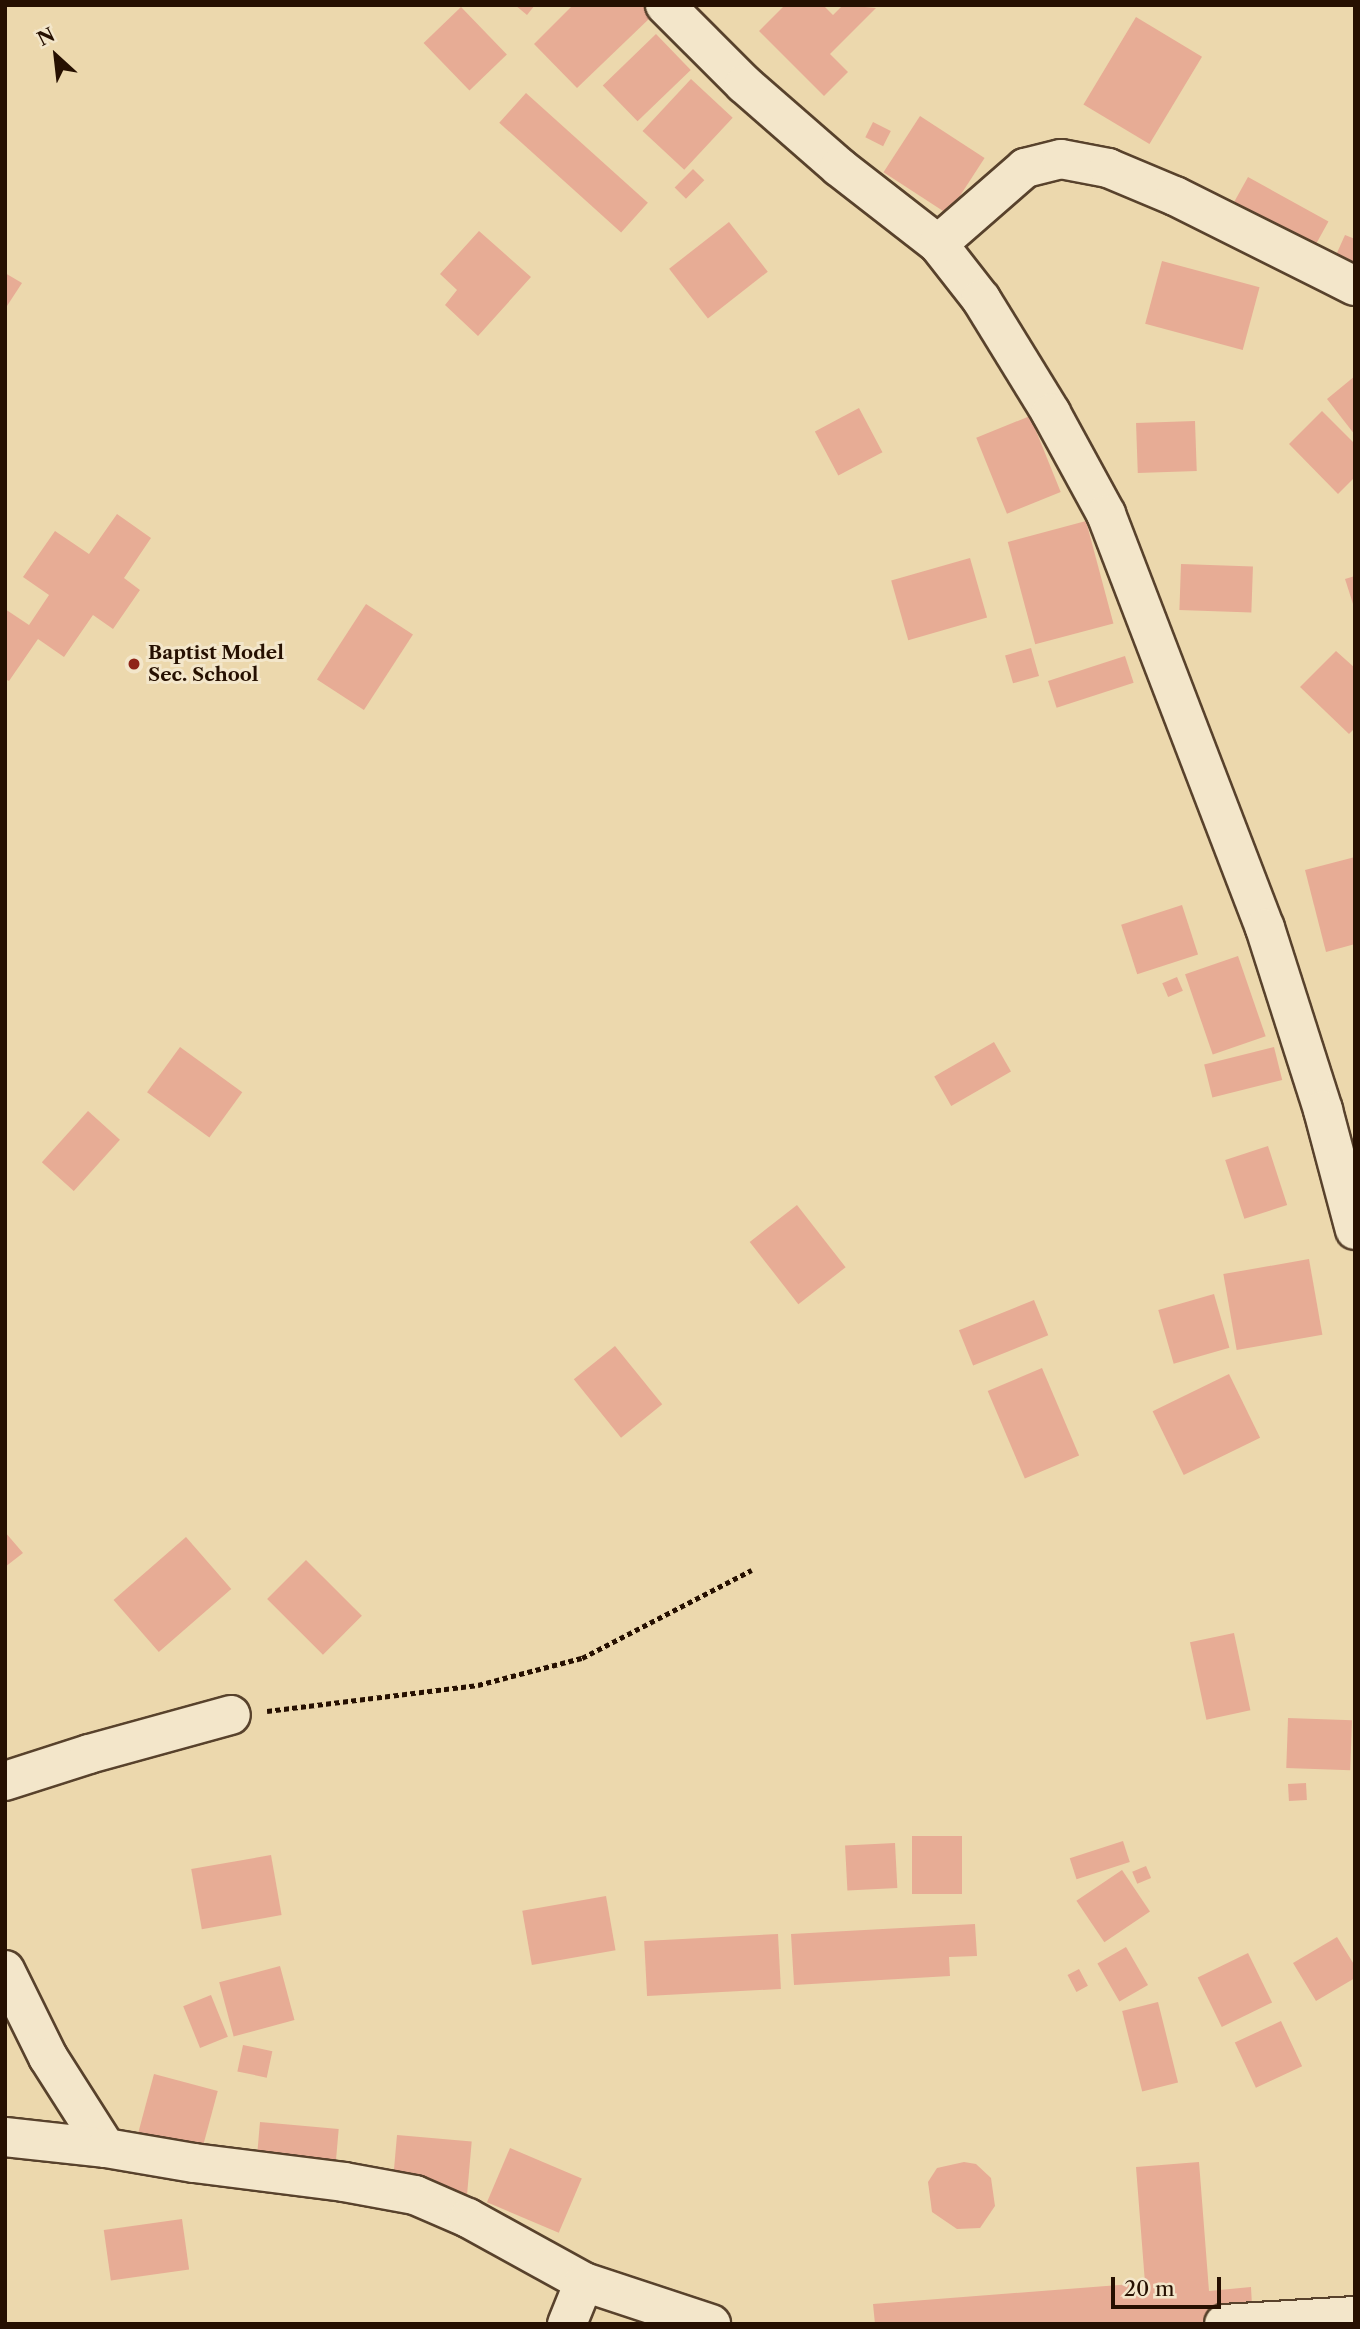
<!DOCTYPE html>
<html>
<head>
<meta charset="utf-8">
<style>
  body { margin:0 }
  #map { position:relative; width:1360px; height:2329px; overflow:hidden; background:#ecd8ad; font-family:"Libre Caslon Text",serif }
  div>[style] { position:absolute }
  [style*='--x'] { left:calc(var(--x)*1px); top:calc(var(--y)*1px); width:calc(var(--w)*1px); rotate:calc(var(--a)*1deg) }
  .building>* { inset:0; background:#e7ac95; transform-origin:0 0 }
  .path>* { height:4.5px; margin-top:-2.25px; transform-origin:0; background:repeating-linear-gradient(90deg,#261001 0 5px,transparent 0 8.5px) }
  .roads { filter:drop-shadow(2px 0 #58422c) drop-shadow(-2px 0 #58422c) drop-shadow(0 2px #58422c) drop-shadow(0 -2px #58422c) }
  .minor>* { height:38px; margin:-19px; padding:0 19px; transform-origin:19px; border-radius:19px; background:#f3e6ca }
  .dots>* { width:19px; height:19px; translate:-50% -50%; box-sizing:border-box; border:4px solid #f3e6ca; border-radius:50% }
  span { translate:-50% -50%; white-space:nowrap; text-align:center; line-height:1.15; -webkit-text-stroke:6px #f3e6ca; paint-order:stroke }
  .poi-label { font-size:19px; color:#261001; font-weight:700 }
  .left { translate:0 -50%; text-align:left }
  .frame { position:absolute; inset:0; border:7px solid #261001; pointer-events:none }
  .north { position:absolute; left:21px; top:21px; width:70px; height:70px; -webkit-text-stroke:5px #f3e6ca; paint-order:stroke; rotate:333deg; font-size:19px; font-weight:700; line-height:28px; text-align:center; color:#261001 }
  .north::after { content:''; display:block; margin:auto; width:24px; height:32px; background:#261001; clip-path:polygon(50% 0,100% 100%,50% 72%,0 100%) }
  .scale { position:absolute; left:1111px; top:2277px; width:110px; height:32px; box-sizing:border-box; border:4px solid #261001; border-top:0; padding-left:9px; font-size:21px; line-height:24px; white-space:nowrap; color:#261001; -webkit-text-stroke:5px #f3e6ca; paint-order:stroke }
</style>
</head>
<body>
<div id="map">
  <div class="building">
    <i style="clip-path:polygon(515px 5px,535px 5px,527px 15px)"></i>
    <i style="clip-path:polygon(573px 5px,642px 5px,652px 16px,577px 88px,534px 44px)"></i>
    <i style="clip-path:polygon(785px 5px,823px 5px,833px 15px,843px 5px,876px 8px,830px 54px,848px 72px,824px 96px,759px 31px)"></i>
    <i style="left:461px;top:7px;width:66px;height:52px;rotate:46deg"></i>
    <i style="left:1136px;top:17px;width:77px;height:102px;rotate:31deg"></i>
    <i style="left:656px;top:34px;width:50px;height:74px;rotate:46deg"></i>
    <i style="left:691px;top:79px;width:57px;height:71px;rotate:43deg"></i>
    <i style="left:526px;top:93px;width:164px;height:40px;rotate:42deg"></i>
    <i style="left:920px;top:116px;width:77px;height:67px;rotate:33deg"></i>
    <i style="left:873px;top:122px;width:20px;height:17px;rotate:27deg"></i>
    <i style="left:693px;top:169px;width:16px;height:26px;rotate:45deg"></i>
    <i style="left:1248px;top:177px;width:92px;height:57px;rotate:29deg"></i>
    <i style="left:729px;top:222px;width:63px;height:76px;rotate:52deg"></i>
    <i style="clip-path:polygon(479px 231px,531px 277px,478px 336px,445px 305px,457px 290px,440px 274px)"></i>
    <i style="clip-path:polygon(1345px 235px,1355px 239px,1355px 288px,1327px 275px)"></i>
    <i style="left:1162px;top:261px;width:101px;height:65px;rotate:15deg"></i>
    <i style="clip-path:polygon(5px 273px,22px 283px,5px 309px)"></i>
    <i style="clip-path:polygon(1355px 376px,1355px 435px,1327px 399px)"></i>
    <i style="left:859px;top:408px;width:50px;height:50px;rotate:62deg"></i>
    <i style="clip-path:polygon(1322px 411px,1355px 444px,1355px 477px,1338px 494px,1289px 444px)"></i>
    <i style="left:1030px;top:416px;width:82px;height:58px;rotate:68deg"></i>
    <i style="left:1195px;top:421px;width:50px;height:59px;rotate:88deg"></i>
    <i style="clip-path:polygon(117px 514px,151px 538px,124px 578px,140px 590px,113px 629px,93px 615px,64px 657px,38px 639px,9px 681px,5px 679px,5px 609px,29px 625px,49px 595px,23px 577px,55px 531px,89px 554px)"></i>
    <i style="left:1086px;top:521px;width:106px;height:81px;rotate:75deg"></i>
    <i style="left:970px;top:558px;width:62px;height:82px;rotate:74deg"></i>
    <i style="left:1181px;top:564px;width:72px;height:46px;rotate:2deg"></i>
    <i style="clip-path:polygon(1355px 576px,1355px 607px,1354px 607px,1345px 579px)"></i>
    <i style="left:366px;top:604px;width:56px;height:90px;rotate:33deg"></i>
    <i style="left:1031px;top:648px;width:29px;height:27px;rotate:74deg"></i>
    <i style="clip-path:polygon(1336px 651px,1355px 668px,1355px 728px,1349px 734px,1300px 687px)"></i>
    <i style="left:1125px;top:656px;width:28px;height:81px;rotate:72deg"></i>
    <i style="clip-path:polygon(1355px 857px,1355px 944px,1326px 952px,1305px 870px)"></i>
    <i style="left:1182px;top:905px;width:52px;height:64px;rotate:72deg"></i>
    <i style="left:1238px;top:956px;width:85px;height:56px;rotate:71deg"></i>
    <i style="left:1177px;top:977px;width:15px;height:16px;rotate:67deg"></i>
    <i style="left:994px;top:1042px;width:34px;height:69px;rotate:60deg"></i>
    <i style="left:180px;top:1047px;width:77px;height:56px;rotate:36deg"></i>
    <i style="left:1274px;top:1047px;width:34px;height:72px;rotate:76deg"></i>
    <i style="left:88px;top:1111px;width:43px;height:69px;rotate:42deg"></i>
    <i style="left:1268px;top:1146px;width:62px;height:45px;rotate:72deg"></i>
    <i style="left:797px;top:1205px;width:79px;height:60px;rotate:52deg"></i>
    <i style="left:1309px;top:1259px;width:77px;height:87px;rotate:80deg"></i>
    <i style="left:1214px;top:1294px;width:56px;height:58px;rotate:74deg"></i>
    <i style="left:1034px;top:1300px;width:38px;height:81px;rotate:68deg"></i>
    <i style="left:615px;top:1346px;width:75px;height:53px;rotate:51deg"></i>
    <i style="left:1042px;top:1368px;width:95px;height:59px;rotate:67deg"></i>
    <i style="left:1229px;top:1374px;width:71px;height:85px;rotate:64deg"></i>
    <i style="clip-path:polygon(5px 1532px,23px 1553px,5px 1567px)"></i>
    <i style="left:186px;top:1537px;width:69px;height:96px;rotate:49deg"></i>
    <i style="left:306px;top:1560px;width:79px;height:55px;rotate:45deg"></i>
    <i style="left:1234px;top:1633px;width:79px;height:45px;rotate:78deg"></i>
    <i style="left:1288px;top:1718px;width:64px;height:50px;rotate:2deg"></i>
    <i style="left:1306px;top:1783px;width:17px;height:18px;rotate:87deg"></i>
    <i style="left:912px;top:1836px;width:50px;height:58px"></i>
    <i style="left:1123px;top:1841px;width:22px;height:56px;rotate:72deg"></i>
    <i style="left:895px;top:1843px;width:45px;height:50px;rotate:87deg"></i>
    <i style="left:271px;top:1855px;width:61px;height:81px;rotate:80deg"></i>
    <i style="left:1146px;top:1866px;width:13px;height:15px;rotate:67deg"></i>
    <i style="left:1122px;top:1870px;width:50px;height:55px;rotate:56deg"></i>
    <i style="left:606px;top:1896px;width:55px;height:85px;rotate:80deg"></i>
    <i style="clip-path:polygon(975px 1924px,977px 1956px,949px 1957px,950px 1976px,794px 1985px,791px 1934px)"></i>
    <i style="left:778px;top:1934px;width:55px;height:134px;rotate:87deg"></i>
    <i style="clip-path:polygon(1337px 1937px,1355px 1966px,1355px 1978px,1316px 2001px,1293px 1963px)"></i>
    <i style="left:1126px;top:1947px;width:44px;height:33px;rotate:60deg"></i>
    <i style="left:1248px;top:1953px;width:55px;height:56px;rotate:64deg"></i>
    <i style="left:280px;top:1966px;width:56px;height:63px;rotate:75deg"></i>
    <i style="left:1079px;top:1969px;width:19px;height:13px;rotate:62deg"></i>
    <i style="left:211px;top:1995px;width:45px;height:30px;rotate:68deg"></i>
    <i style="left:1158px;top:2002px;width:83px;height:37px;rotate:76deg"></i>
    <i style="left:1281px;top:2021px;width:50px;height:51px;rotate:65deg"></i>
    <i style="left:243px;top:2045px;width:30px;height:27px;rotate:12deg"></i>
    <i style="left:154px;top:2074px;width:66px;height:80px;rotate:15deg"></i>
    <i style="left:260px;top:2122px;width:79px;height:57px;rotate:5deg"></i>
    <i style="left:397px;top:2135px;width:75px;height:53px;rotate:5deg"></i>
    <i style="left:510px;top:2148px;width:78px;height:59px;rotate:23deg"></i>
    <i style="clip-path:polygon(964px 2162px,976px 2164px,991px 2178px,995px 2206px,980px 2228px,957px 2229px,932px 2212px,928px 2182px,937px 2168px)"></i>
    <i style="clip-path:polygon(1199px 2162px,1209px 2291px,1251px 2287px,1252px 2306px,1214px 2324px,875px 2324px,873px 2304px,1145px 2283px,1136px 2167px)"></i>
    <i style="left:182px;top:2219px;width:51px;height:79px;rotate:82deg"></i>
  </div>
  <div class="path">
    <i style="--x:267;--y:1711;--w:213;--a:-7"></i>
    <i style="--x:478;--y:1685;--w:107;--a:-14.6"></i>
    <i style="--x:582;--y:1658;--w:191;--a:-27.4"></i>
  </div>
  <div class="roads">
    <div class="minor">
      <i style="--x:665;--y:5;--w:112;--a:45"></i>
      <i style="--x:744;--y:84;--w:126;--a:41.1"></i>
      <i style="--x:839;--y:167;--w:125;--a:37.9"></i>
      <i style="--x:938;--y:244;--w:70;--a:52"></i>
      <i style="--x:981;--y:299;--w:134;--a:58.4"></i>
      <i style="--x:1051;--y:413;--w:115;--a:61.4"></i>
      <i style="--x:1106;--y:514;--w:443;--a:69"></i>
      <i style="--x:1265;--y:928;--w:191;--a:72.3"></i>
      <i style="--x:1323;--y:1110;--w:124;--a:75.1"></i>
      <i style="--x:938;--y:244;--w:116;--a:-41.1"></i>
      <i style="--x:1025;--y:168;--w:37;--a:-14"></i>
      <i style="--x:1061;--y:159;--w:48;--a:10.8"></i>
      <i style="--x:1108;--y:168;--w:73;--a:22.7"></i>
      <i style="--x:1175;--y:196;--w:201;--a:26.6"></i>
      <i style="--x:5;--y:1781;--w:88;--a:-17.8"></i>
      <i style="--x:89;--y:1754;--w:147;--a:-15.4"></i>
      <i style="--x:5;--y:1970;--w:97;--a:63.7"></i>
      <i style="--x:48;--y:2057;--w:108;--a:57.5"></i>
      <i style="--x:5;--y:2137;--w:102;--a:6.2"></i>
      <i style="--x:106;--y:2148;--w:89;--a:9.7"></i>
      <i style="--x:194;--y:2163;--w:151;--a:7.2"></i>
      <i style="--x:344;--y:2182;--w:72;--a:10.4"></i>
      <i style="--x:415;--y:2195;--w:58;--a:23.5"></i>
      <i style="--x:468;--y:2218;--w:132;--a:28.9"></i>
      <i style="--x:584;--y:2282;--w:134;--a:18.3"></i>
      <i style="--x:567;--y:2324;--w:45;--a:-68"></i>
      <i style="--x:1224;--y:2324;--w:131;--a:-3.5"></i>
    </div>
  </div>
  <div class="dots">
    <i style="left:134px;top:664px;background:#8f2418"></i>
  </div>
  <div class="poi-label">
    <span class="left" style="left:148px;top:664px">Baptist Model<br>Sec. School</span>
  </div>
  <div class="frame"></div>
  <div class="north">N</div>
  <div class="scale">20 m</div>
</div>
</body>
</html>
